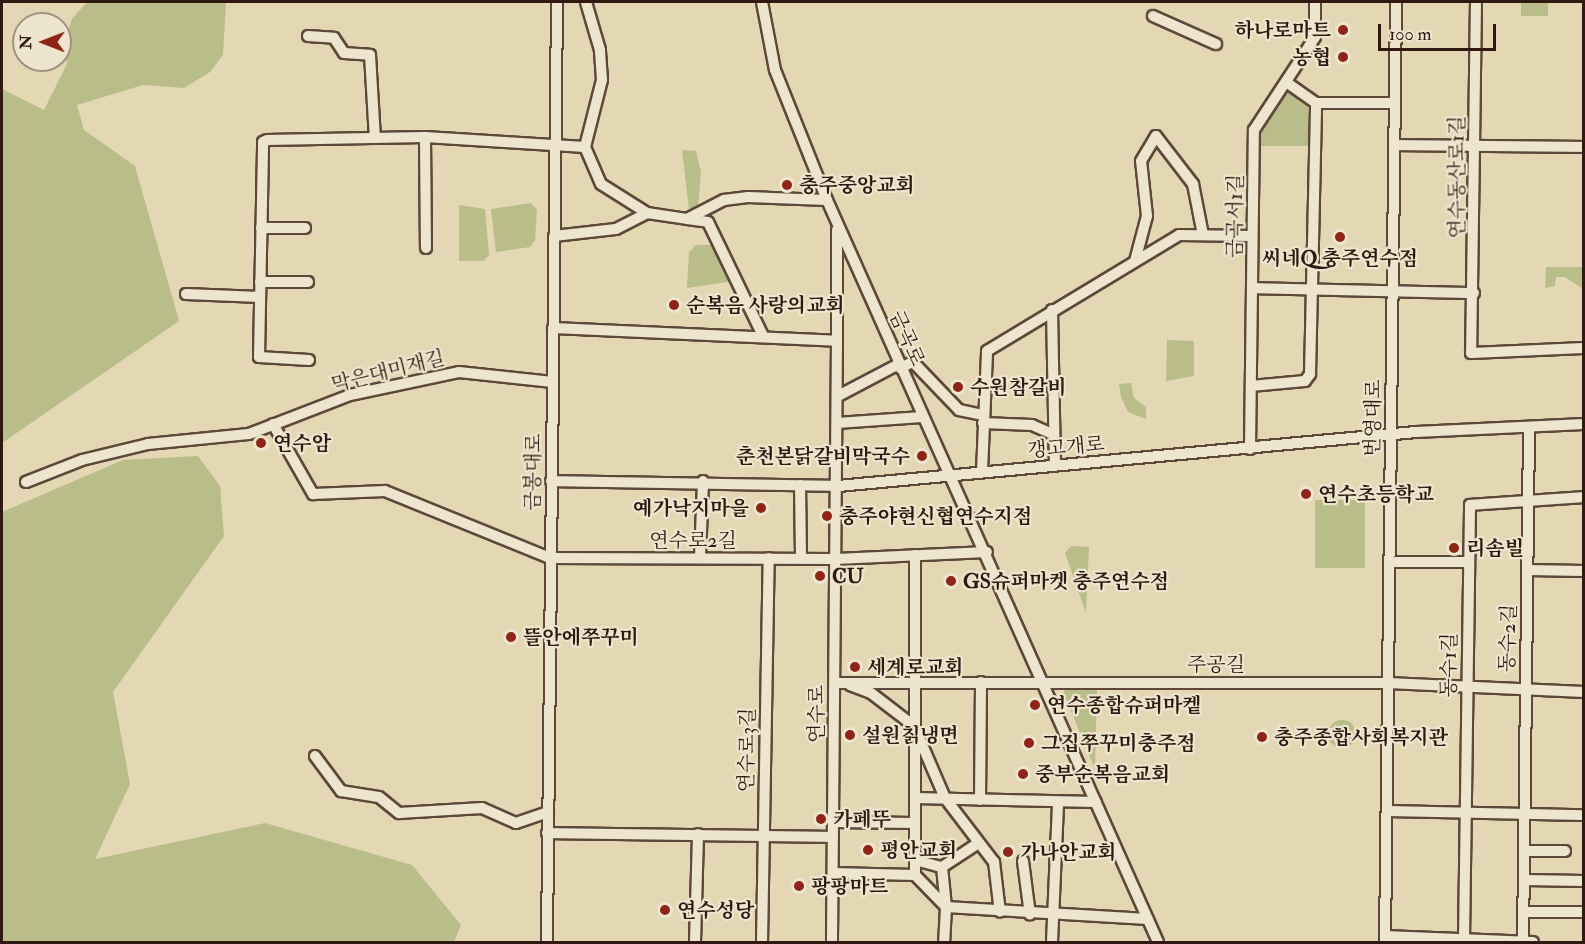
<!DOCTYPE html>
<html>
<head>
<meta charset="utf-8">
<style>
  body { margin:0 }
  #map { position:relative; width:1585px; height:944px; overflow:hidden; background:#e3d7b4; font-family:"IM FELL Double Pica","Noto Serif KR",serif }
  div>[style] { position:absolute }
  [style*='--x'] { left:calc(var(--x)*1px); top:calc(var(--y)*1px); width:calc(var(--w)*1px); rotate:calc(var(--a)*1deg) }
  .green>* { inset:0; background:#b8bd8a; transform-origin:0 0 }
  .round { border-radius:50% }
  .roads { filter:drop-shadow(2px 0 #5d4839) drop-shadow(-2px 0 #5d4839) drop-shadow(0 2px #5d4839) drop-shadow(0 -2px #5d4839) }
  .minor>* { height:10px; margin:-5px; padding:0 5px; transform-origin:5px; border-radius:5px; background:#ede5ce }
  .dots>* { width:16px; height:16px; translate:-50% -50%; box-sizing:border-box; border:3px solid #ede5ce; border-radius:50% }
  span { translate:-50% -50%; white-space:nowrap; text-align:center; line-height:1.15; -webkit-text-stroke:4.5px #ede5ce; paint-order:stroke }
  .poi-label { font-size:20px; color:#301910; font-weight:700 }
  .right { translate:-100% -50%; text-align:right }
  .left { translate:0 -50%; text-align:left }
  .street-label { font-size:20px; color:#301910 }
  .frame { position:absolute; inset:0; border:3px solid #301910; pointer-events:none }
  .north { position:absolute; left:12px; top:12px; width:60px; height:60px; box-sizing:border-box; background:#ede5ce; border:2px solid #a19382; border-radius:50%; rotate:270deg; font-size:16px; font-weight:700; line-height:24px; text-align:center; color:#301910 }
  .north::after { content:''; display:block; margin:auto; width:21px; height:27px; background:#8f2418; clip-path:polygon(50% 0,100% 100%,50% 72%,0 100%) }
  .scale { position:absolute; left:1378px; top:24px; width:118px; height:27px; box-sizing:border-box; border:3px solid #301910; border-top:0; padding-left:8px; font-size:18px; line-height:21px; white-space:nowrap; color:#301910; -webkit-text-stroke:4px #ede5ce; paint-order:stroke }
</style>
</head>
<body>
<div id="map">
  <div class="green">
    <i style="clip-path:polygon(87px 2px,226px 2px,223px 55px,210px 72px,184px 88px,143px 85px,77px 105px,84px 130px,135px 166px,179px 321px,2px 443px,2px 89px,44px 110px,67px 64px,64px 43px,72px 19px)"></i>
    <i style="left:1521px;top:3px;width:27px;height:13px"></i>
    <i style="clip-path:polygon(1280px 91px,1293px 92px,1310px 106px,1310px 146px,1254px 146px,1254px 130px)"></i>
    <i style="clip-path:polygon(682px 150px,696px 151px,701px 172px,698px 206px,689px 209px)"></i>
    <i style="clip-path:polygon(531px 203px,537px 210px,535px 240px,530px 247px,496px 252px,491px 209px)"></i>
    <i style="clip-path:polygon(459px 205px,485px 209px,489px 255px,484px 261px,459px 261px)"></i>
    <i style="clip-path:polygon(711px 245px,734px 281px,687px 288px,689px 252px,696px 245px)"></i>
    <i style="clip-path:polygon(1546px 267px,1583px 267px,1583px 289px,1565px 277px,1556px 277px,1555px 286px,1545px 288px)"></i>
    <i style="clip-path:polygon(1167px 340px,1194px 341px,1194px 376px,1166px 381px)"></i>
    <i style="clip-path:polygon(1131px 383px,1134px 398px,1146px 407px,1146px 419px,1128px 412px,1121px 397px,1119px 384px)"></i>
    <i style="clip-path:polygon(198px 456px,220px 486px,224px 536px,113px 692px,130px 784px,95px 859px,265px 823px,412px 865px,461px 925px,454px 942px,2px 942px,2px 512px,123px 460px)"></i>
    <i style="left:1315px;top:500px;width:50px;height:68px"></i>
    <i style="clip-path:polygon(1071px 546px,1089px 547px,1086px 613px,1065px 553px)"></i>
    <i style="clip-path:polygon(1097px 687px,1095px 769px,1064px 694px,1065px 688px)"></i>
    <i class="round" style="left:1328px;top:720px;width:28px;height:28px"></i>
  </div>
  <div class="roads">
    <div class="minor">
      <i style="--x:762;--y:2;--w:69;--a:79.2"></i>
      <i style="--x:775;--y:70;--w:140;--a:68.2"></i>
      <i style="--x:827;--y:200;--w:812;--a:65.96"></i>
      <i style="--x:1476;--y:2;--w:351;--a:90.8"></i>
      <i style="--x:1471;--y:353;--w:113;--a:-2.5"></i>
      <i style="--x:1153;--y:16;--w:69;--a:24"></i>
      <i style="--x:308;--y:36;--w:26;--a:4"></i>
      <i style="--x:334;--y:38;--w:18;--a:56"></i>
      <i style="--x:344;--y:53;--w:26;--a:4"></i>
      <i style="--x:370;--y:55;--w:83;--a:86.6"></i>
      <i style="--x:1286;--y:82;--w:37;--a:35"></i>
      <i style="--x:1316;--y:103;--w:79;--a:0"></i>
      <i style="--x:425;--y:137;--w:111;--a:89.5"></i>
      <i style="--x:1394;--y:145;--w:190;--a:0.6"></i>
      <i style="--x:585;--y:147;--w:69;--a:-75.8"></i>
      <i style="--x:602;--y:80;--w:30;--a:-94"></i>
      <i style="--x:600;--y:50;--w:50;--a:-106.3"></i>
      <i style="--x:687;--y:219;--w:21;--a:8"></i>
      <i style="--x:708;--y:222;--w:127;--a:64.2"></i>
      <i style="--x:261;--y:228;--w:44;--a:0"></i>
      <i style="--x:554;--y:236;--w:62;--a:-6.4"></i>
      <i style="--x:616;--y:229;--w:35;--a:-27"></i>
      <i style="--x:647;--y:213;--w:40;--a:8.5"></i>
      <i style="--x:687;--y:219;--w:42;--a:-27.2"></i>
      <i style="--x:724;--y:200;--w:24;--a:-7"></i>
      <i style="--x:748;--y:197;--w:79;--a:2.2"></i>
      <i style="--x:1135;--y:261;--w:47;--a:-75.1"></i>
      <i style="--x:1147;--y:216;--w:55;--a:-96.2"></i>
      <i style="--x:1141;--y:161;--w:29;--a:-59"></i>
      <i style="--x:1156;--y:136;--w:61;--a:52.4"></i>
      <i style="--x:1193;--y:184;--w:52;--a:78.9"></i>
      <i style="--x:260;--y:282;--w:48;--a:0"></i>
      <i style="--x:1252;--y:288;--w:222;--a:1.3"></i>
      <i style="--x:186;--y:294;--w:74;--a:2.3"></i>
      <i style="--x:1052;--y:310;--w:155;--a:88.9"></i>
      <i style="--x:553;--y:328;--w:284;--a:2.6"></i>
      <i style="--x:837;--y:341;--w:601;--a:90.48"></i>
      <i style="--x:837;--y:341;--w:111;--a:-90"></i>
      <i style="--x:309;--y:360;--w:50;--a:-176.6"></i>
      <i style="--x:259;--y:357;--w:215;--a:-88.9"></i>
      <i style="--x:263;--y:142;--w:4;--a:-27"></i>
      <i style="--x:267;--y:140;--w:158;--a:-1.1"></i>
      <i style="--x:425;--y:137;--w:160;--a:3.6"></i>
      <i style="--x:585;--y:147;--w:40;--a:66.6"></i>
      <i style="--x:601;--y:184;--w:54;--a:32.2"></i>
      <i style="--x:900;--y:368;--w:14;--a:-25"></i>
      <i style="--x:913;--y:362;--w:66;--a:46.2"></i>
      <i style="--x:959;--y:410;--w:25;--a:12"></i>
      <i style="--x:1251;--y:386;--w:54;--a:-5.3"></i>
      <i style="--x:1305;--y:381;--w:9;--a:-54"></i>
      <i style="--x:1310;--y:374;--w:271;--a:-88.7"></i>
      <i style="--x:838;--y:396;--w:69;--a:-27.7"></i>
      <i style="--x:837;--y:423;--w:85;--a:-4"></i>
      <i style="--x:983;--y:423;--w:49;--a:2.3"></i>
      <i style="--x:1032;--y:425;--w:24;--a:24"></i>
      <i style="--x:273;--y:424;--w:81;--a:60.3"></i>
      <i style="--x:313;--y:494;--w:72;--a:-2.4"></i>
      <i style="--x:385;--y:491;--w:178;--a:22.1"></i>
      <i style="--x:550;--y:558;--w:286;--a:0.2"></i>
      <i style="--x:836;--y:559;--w:151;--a:-2.7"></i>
      <i style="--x:1250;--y:449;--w:319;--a:-89.3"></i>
      <i style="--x:1254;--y:130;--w:111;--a:-56.7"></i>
      <i style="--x:1315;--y:37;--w:35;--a:-90"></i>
      <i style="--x:982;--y:472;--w:121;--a:-87.6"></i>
      <i style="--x:987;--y:351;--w:224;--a:-31.1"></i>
      <i style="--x:1179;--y:235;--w:73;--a:0.8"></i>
      <i style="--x:551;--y:481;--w:287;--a:1"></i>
      <i style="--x:838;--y:486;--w:581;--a:-5.34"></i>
      <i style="--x:1416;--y:432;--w:168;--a:-2.7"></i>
      <i style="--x:26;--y:482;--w:60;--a:-21.4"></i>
      <i style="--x:82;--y:460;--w:68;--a:-13.6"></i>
      <i style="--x:148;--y:444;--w:101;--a:-5.7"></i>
      <i style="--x:249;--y:434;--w:108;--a:-21.1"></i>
      <i style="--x:350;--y:395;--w:111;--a:-11.9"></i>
      <i style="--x:459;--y:372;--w:94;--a:6.1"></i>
      <i style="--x:800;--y:485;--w:74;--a:89.2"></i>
      <i style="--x:915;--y:555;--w:320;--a:90"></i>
      <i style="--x:915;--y:875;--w:45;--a:45.9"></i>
      <i style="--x:946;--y:907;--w:35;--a:93"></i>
      <i style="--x:700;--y:557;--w:76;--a:-87.7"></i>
      <i style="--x:1389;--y:562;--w:79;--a:0"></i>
      <i style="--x:1528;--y:570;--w:56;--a:1"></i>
      <i style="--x:835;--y:683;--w:553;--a:0"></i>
      <i style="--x:1388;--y:683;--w:196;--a:2.6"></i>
      <i style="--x:850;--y:685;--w:22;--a:21"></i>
      <i style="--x:871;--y:693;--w:54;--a:37.5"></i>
      <i style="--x:914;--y:726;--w:78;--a:66.7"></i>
      <i style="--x:945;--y:798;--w:81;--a:52.6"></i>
      <i style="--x:994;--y:862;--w:50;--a:83.2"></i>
      <i style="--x:315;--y:756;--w:44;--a:53.4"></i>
      <i style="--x:341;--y:791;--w:38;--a:9"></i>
      <i style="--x:379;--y:797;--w:26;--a:39"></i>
      <i style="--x:399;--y:813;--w:83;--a:-3.4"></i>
      <i style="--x:482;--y:808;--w:37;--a:24"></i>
      <i style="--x:516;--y:823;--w:34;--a:-19"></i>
      <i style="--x:915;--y:798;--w:181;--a:1.3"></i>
      <i style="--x:980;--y:800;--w:118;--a:-89.5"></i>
      <i style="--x:1387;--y:811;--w:197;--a:1.2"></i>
      <i style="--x:834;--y:822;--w:81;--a:0.7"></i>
      <i style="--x:547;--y:833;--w:286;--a:0.8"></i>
      <i style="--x:977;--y:844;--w:42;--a:146.7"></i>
      <i style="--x:942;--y:867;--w:40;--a:84.3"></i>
      <i style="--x:946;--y:907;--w:202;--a:3.4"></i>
      <i style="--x:1524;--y:851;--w:41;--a:0"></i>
      <i style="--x:915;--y:860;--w:28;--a:15"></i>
      <i style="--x:1023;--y:861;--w:54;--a:82.6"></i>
      <i style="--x:833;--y:873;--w:82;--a:1.4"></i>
      <i style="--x:1524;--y:880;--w:60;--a:1"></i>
      <i style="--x:1523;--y:912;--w:61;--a:0"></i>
      <i style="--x:1385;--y:936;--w:148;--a:2.3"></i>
      <i style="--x:1464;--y:939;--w:434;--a:-89.2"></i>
      <i style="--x:1470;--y:505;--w:114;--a:-4"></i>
      <i style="--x:547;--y:942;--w:940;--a:-89.39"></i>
      <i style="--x:695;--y:942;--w:108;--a:-88.4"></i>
      <i style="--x:762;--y:942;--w:384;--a:-89"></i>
      <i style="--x:1052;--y:942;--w:140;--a:-87.5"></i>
      <i style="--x:1385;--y:942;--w:940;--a:-89.33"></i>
      <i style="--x:1523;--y:942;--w:515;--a:-89.33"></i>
    </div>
  </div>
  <div class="dots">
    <i style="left:1343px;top:30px;background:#8f2418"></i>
    <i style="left:1343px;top:57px;background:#8f2418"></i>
    <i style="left:787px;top:185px;background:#8f2418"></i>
    <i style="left:1340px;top:237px;background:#8f2418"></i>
    <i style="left:674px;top:305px;background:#8f2418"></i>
    <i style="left:958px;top:387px;background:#8f2418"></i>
    <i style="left:261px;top:443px;background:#8f2418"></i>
    <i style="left:922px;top:456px;background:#8f2418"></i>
    <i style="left:1306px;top:494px;background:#8f2418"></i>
    <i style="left:761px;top:508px;background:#8f2418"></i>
    <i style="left:827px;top:516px;background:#8f2418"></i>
    <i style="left:1454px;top:548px;background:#8f2418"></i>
    <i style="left:820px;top:576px;background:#8f2418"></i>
    <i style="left:951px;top:581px;background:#8f2418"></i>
    <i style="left:511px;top:637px;background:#8f2418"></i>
    <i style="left:855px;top:667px;background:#8f2418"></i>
    <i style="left:1035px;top:705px;background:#8f2418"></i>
    <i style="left:850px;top:735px;background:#8f2418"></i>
    <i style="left:1262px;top:737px;background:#8f2418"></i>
    <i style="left:1029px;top:743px;background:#8f2418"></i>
    <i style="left:1023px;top:774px;background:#8f2418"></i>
    <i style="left:821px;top:819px;background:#8f2418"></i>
    <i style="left:868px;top:850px;background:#8f2418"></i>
    <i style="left:1008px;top:852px;background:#8f2418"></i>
    <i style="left:799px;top:886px;background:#8f2418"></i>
    <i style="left:665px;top:910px;background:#8f2418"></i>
  </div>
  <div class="poi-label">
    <span class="right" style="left:1331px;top:30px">하나로마트</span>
    <span class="right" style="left:1331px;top:57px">농협</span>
    <span class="left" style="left:799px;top:185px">충주중앙교회</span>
    <span style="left:1340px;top:258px">씨네Q 충주연수점</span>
    <span class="left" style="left:686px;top:305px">순복음 사랑의교회</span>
    <span class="left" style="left:970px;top:387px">수원참갈비</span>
    <span class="left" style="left:273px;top:443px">연수암</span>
    <span class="right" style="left:910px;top:456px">춘천본닭갈비막국수</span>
    <span class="left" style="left:1318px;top:494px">연수초등학교</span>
    <span class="right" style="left:749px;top:508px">예가낙지마을</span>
    <span class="left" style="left:839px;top:516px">충주야현신협연수지점</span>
    <span class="left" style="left:1466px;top:548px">리솜빌</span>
    <span class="left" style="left:832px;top:576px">CU</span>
    <span class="left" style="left:963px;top:581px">GS슈퍼마켓 충주연수점</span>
    <span class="left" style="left:523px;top:637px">뜰안에쭈꾸미</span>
    <span class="left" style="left:867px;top:667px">세계로교회</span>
    <span class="left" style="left:1047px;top:705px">연수종합슈퍼마켙</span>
    <span class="left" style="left:862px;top:735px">설원칡냉면</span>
    <span class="left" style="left:1274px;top:737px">충주종합사회복지관</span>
    <span class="left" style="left:1041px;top:743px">그집쭈꾸미충주점</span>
    <span class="left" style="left:1035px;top:774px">중부순복음교회</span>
    <span class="left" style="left:833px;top:819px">카페뚜</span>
    <span class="left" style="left:880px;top:850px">평안교회</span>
    <span class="left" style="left:1020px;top:852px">가나안교회</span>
    <span class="left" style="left:811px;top:886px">팡팡마트</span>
    <span class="left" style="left:677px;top:910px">연수성당</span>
  </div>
  <div class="street-label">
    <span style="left:1457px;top:177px;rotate:-90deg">연수동산로1길</span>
    <span style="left:1235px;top:216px;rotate:-89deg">금곡서1길</span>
    <span style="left:907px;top:338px;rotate:66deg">금곡로</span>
    <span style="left:388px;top:371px;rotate:-14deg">막은대미재길</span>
    <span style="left:1373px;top:418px;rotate:-89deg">번영대로</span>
    <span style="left:1066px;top:447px;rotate:-5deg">갱고개로</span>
    <span style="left:533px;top:472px;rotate:-89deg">금봉대로</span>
    <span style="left:693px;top:540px">연수로2길</span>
    <span style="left:1508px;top:638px;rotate:-88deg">동수2길</span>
    <span style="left:1216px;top:664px">주공길</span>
    <span style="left:1449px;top:665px;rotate:-89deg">동수1길</span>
    <span style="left:816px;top:714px;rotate:-90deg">연수로</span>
    <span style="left:747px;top:750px;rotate:-89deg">연수로3길</span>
  </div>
  <div class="frame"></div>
  <div class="north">N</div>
  <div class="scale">100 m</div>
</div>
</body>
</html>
